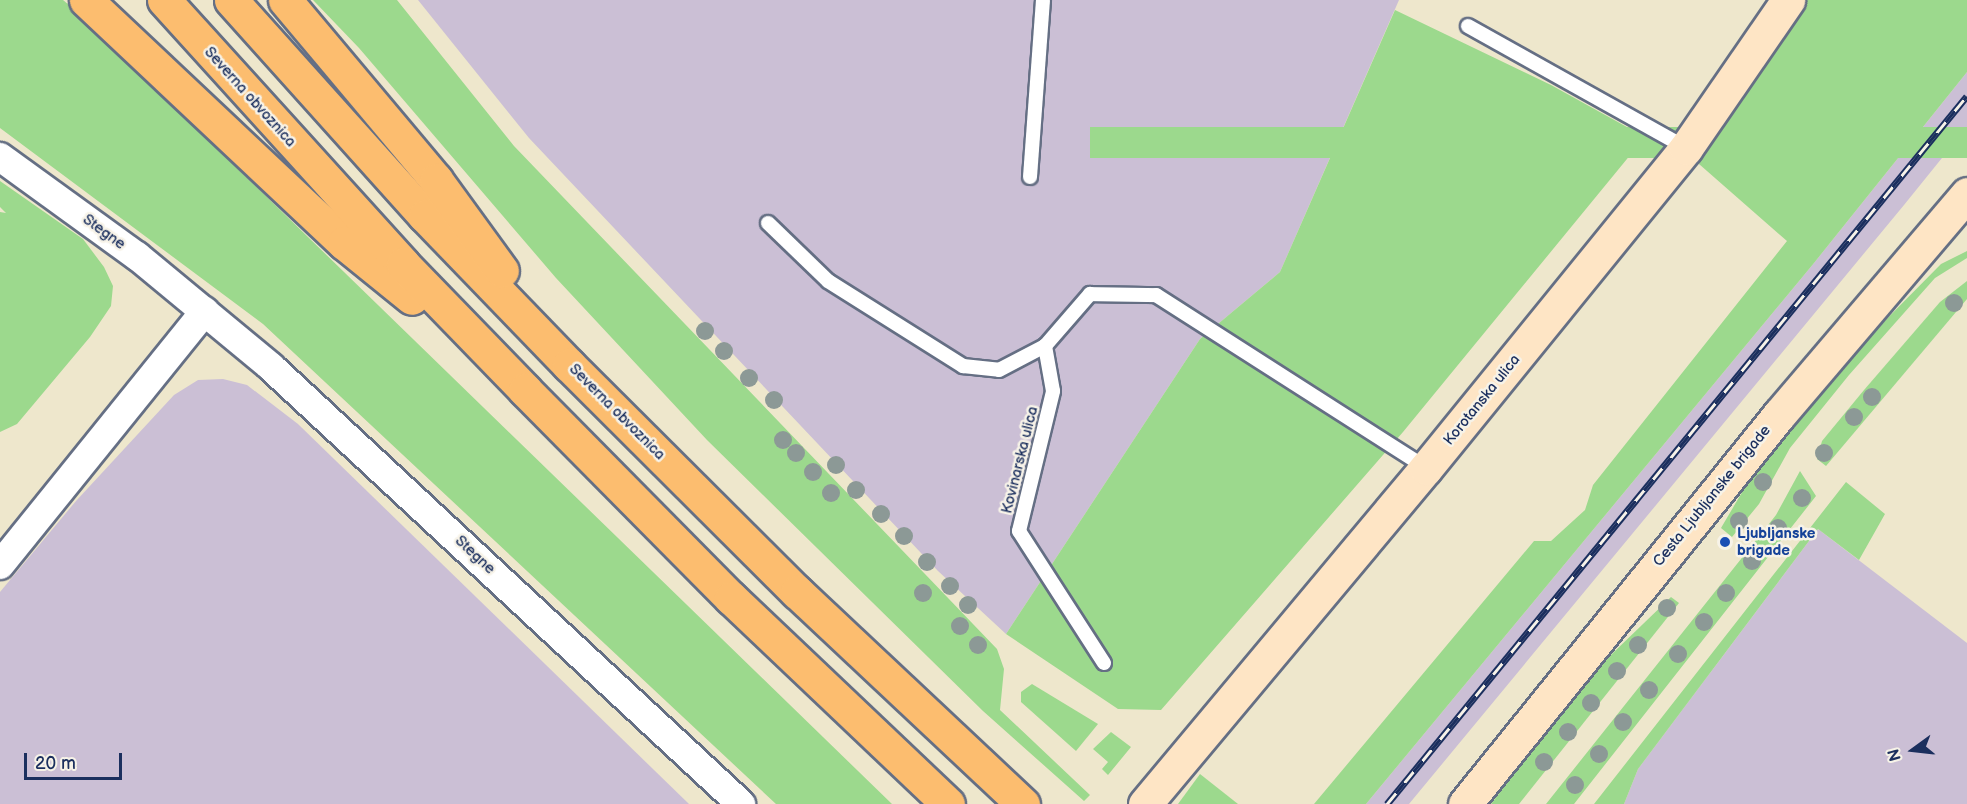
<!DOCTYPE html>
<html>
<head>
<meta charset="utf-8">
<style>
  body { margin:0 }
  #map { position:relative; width:1967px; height:804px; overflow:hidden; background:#eee7cc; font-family:"Balsamiq Sans",sans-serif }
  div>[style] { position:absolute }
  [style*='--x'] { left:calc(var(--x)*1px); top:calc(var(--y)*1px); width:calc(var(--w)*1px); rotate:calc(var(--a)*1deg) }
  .industrial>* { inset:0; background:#cbbfd5 }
  .green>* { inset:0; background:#9cd98d; transform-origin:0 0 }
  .roads { filter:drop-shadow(2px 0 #656f84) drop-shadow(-2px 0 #656f84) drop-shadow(0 2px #656f84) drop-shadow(0 -2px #656f84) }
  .lane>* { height:14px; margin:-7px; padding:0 7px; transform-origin:7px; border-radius:7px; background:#fff }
  .street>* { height:28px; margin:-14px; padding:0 14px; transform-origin:14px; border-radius:14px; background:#fff }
  .secondary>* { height:33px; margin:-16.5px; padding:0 16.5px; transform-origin:16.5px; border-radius:16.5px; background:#fee5c5 }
  .highway>* { height:33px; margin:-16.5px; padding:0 16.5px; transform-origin:16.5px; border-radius:16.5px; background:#fcbd6f }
  .rail>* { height:7px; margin-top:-3.5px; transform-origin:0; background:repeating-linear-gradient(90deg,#f7f3e8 0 14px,#1b2f5e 0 28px); box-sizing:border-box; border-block:2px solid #1b2f5e }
  .trees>* { width:18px; height:18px; margin:-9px; border-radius:50%; background:#8c9996 }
  .dots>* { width:16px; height:16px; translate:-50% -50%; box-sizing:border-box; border:3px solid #f7f3e8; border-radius:50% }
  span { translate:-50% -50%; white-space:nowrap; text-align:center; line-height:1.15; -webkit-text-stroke:5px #f7f3e8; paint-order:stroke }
  .street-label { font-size:15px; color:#1b2f5e }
  .transit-label { font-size:15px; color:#164399; font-weight:700 }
  .left { translate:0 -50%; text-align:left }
  .north { position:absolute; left:1883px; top:720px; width:60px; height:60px; -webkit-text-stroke:4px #f7f3e8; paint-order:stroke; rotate:255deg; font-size:16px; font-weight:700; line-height:24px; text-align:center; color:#1b2f5e }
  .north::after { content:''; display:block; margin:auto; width:21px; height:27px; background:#1b2f5e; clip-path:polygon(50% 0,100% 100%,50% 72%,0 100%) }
  .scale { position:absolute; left:24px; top:753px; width:98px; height:27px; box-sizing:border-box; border:3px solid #1b2f5e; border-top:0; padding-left:8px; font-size:18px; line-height:21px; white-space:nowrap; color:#1b2f5e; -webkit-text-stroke:4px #f7f3e8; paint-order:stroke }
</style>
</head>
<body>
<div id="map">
  <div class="industrial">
    <i style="clip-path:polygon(418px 0,1399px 0,1280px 272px,1200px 339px,1006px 634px,938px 571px,529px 138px)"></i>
    <i style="clip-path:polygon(1967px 72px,1967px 127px,1904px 205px,1409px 804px,1366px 804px,1814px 263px)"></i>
    <i style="clip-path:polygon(223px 379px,247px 385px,298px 424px,689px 804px,0 804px,0 592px,76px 501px,174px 395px,198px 380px)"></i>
    <i style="clip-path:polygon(1818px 529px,1967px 643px,1967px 804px,1624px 804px,1638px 769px)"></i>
  </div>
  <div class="green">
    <i style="clip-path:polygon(0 0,63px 0,69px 5px,892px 804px,776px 804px,263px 324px,0 128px)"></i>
    <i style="clip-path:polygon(313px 0,397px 0,514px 146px,997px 649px,1004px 669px,1000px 710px,1090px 795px,1084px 801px,983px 711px,707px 440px,556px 278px,359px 48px)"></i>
    <i style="clip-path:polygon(1802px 0,1967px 0,1967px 72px,1814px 263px,1366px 804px,1314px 804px,1534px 541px,1551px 541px,1585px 510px,1593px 485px,1787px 241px,1699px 164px)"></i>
    <i style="clip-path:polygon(1395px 10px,1551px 85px,1645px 137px,1403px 432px,1161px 710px,1118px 709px,1006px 634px,1200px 339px,1280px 272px)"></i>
    <i style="left:1967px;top:127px;width:31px;height:877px;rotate:90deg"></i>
    <i style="clip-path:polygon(0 181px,83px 239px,104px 267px,113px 286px,111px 306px,90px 337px,17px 424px,0 432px,0 212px,6px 213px,0 207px)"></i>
    <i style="clip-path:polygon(1967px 251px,1967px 258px,1935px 278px,1849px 375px,1790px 448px,1759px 504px,1732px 537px,1721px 528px,1751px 477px,1857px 349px,1941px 264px)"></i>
    <i style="clip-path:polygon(1967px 281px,1967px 299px,1826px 466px,1817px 459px,1822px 441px,1864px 390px,1940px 302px)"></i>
    <i style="clip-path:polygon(1800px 471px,1816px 496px,1574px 804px,1546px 804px,1776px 515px)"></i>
    <i style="clip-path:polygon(1846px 482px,1885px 514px,1859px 560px,1818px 529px,1638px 769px,1624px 804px,1594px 804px)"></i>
    <i style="clip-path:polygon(1671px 597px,1679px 603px,1519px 804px,1491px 804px,1587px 678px)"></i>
    <i style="clip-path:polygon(1032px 684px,1098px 724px,1076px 751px,1021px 702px,1021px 692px)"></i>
    <i style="clip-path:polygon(1111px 732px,1131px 747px,1108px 775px,1102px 769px,1108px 762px,1093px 749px)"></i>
    <i style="clip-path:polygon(1200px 774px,1238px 804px,1178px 804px)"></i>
  </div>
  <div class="roads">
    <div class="lane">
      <i style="--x:1468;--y:26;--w:250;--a:29.2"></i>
      <i style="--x:1030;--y:177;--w:177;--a:-85.8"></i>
      <i style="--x:768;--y:223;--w:83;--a:44"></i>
      <i style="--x:828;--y:281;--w:160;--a:32.2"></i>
      <i style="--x:963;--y:366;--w:36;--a:6"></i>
      <i style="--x:999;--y:370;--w:52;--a:-27.6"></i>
      <i style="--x:1104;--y:663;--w:157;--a:-122.8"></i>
      <i style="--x:1019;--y:531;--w:144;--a:-76.3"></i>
      <i style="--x:1053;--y:391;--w:46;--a:-100.1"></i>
      <i style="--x:1045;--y:346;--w:69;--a:-49.1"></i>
      <i style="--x:1090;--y:294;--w:66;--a:0.9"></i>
      <i style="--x:1156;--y:295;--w:321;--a:32.6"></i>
    </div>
    <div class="street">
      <i style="--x:0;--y:157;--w:169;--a:35.9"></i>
      <i style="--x:137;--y:256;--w:174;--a:39.6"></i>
      <i style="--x:271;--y:367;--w:642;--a:42.92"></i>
      <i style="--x:0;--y:565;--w:326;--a:-51.1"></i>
    </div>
    <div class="secondary">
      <i style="--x:1145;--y:804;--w:438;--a:-50.1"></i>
      <i style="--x:1426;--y:468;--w:412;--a:-50.9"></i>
      <i style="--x:1686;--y:148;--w:180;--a:-55.4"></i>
      <i style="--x:1465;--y:804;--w:500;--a:-51.1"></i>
      <i style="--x:1779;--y:415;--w:290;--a:-49.6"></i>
    </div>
    <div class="highway">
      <i style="--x:86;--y:0;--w:354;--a:43.3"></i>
      <i style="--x:344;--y:243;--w:87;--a:39"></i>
      <i style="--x:164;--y:0;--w:356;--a:47.8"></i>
      <i style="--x:403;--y:264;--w:175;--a:45.9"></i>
      <i style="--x:525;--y:390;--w:293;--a:45.3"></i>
      <i style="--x:731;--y:598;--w:299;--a:43.5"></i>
      <i style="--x:231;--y:0;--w:290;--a:48.1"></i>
      <i style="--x:425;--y:216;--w:207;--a:46"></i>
      <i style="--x:569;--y:365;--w:322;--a:44.9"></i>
      <i style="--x:797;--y:592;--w:310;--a:43.2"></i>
      <i style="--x:285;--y:0;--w:235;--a:50"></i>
      <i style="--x:436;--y:180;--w:112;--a:54"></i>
    </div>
  </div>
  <div class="rail">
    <i style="--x:1387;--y:804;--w:915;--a:-50.68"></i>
  </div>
  <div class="trees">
    <i style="left:1954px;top:303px"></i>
    <i style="left:705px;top:331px"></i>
    <i style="left:724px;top:351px"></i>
    <i style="left:749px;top:378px"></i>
    <i style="left:1872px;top:397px"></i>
    <i style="left:774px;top:400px"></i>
    <i style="left:1854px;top:417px"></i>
    <i style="left:783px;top:440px"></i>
    <i style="left:796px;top:453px"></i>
    <i style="left:1824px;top:453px"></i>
    <i style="left:836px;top:465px"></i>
    <i style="left:813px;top:472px"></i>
    <i style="left:1763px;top:482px"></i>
    <i style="left:856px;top:490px"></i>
    <i style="left:831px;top:493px"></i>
    <i style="left:1802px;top:498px"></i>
    <i style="left:881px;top:514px"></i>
    <i style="left:1739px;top:521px"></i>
    <i style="left:1778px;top:528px"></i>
    <i style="left:904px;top:536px"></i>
    <i style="left:1752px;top:561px"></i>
    <i style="left:927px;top:562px"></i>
    <i style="left:950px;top:586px"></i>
    <i style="left:923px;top:593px"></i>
    <i style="left:1726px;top:593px"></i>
    <i style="left:968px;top:605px"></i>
    <i style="left:1667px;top:608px"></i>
    <i style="left:1704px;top:622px"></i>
    <i style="left:960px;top:626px"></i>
    <i style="left:978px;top:645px"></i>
    <i style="left:1638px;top:645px"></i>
    <i style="left:1678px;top:654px"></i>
    <i style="left:1617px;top:671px"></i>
    <i style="left:1649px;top:690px"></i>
    <i style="left:1591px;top:703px"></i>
    <i style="left:1623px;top:722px"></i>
    <i style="left:1568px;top:732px"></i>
    <i style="left:1599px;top:754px"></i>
    <i style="left:1544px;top:762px"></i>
    <i style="left:1575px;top:785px"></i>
  </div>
  <div class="dots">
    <i style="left:1725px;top:542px;background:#1a4fb4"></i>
  </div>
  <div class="street-label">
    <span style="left:250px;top:97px;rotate:48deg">Severna obvoznica</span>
    <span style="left:104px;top:232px;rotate:36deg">Stegne</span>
    <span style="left:1482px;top:400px;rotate:-51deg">Korotanska ulica</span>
    <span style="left:617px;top:412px;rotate:45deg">Severna obvoznica</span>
    <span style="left:1020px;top:460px;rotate:-76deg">Kovinarska ulica</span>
    <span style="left:1712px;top:496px;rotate:-51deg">Cesta Ljubljanske brigade</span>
    <span style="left:475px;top:555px;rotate:43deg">Stegne</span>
  </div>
  <div class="transit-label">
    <span class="left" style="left:1737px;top:542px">Ljubljanske<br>brigade</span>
  </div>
  <div class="north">N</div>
  <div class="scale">20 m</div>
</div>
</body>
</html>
